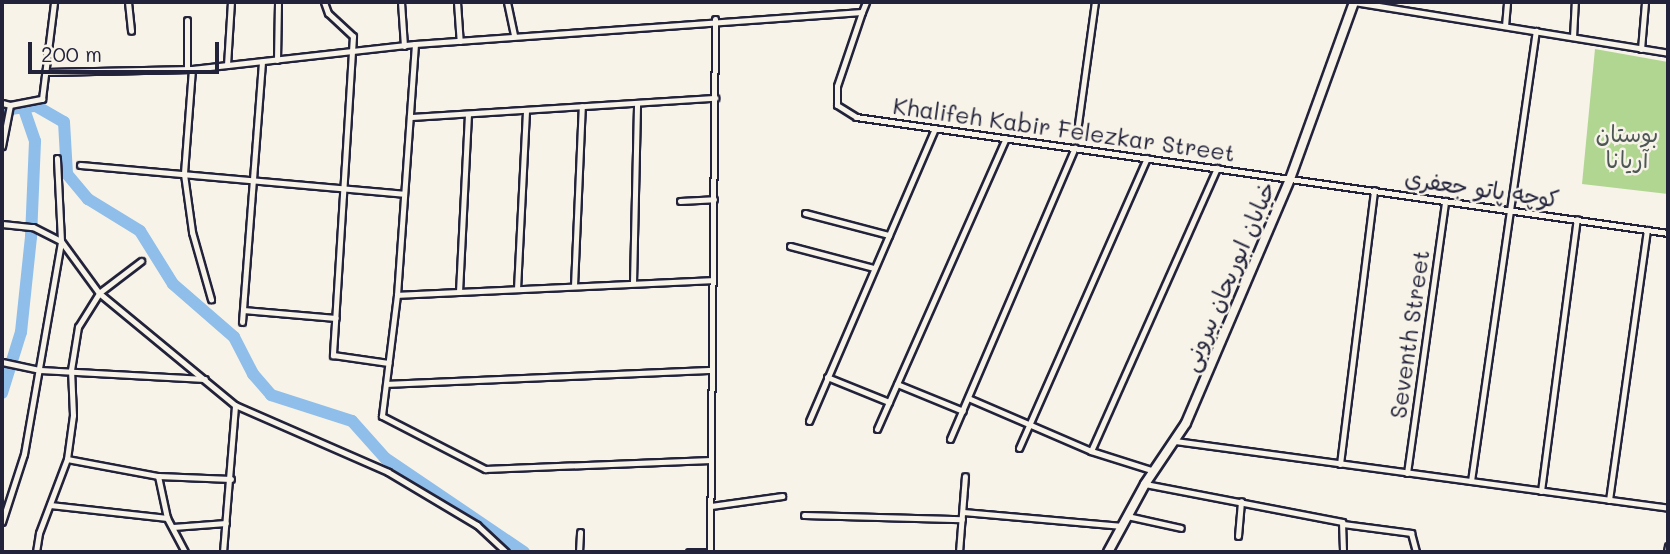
<!DOCTYPE html>
<html>
<head>
<meta charset="utf-8">
<style>
  body { margin:0 }
  #map { position:relative; width:1670px; height:554px; overflow:hidden; background:#f7f3e8; font-family:Mali,"Playpen Sans Arabic",sans-serif }
  div>[style] { position:absolute }
  [style*='--x'] { left:calc(var(--x)*1px); top:calc(var(--y)*1px); width:calc(var(--w)*1px); rotate:calc(var(--a)*1deg) }
  .green>* { inset:0; background:#b0d691 }
  .river>* { height:12px; margin:-6px; padding:0 6px; transform-origin:6px; border-radius:6px; background:#8ebee9 }
  .roads { filter:drop-shadow(2px 0 #22223b) drop-shadow(-2px 0 #22223b) drop-shadow(0 2px #22223b) drop-shadow(0 -2px #22223b) }
  .street>* { height:5px; margin:-2.5px; padding:0 2.5px; transform-origin:2.5px; border-radius:2.5px; background:#f7f3e8 }
  .secondary>* { height:8px; margin:-4px; padding:0 4px; transform-origin:4px; border-radius:4px; background:#f7f3e8 }
  span { translate:-50% -50%; white-space:nowrap; text-align:center; line-height:1.15; -webkit-text-stroke:5px #f7f3e8; paint-order:stroke }
  .street-label { font-size:23px; color:#22223b }
  .park-label { font-size:23px; color:#4d5855 }
  .frame { position:absolute; inset:0; border:4px solid #22223b; pointer-events:none }
  .scale { position:absolute; left:28px; top:42px; width:191px; height:32px; box-sizing:border-box; border:4px solid #22223b; border-top:0; padding-left:9px; font-size:21px; line-height:24px; white-space:nowrap; color:#22223b; -webkit-text-stroke:5px #f7f3e8; paint-order:stroke }
</style>
</head>
<body>
<div id="map">
  <div class="green">
    <i style="clip-path:polygon(1595px 49px,1668px 62px,1668px 194px,1582px 184px)"></i>
  </div>
  <div class="river">
    <i style="--x:2;--y:110;--w:34;--a:-7"></i>
    <i style="--x:36;--y:106;--w:32;--a:30"></i>
    <i style="--x:64;--y:122;--w:52;--a:86.7"></i>
    <i style="--x:67;--y:174;--w:33;--a:50"></i>
    <i style="--x:88;--y:199;--w:61;--a:31.6"></i>
    <i style="--x:140;--y:231;--w:62;--a:58.1"></i>
    <i style="--x:173;--y:284;--w:81;--a:41"></i>
    <i style="--x:234;--y:337;--w:42;--a:62.8"></i>
    <i style="--x:253;--y:374;--w:28;--a:49"></i>
    <i style="--x:271;--y:395;--w:85;--a:17.8"></i>
    <i style="--x:352;--y:421;--w:50;--a:48.3"></i>
    <i style="--x:385;--y:458;--w:168;--a:34.1"></i>
    <i style="--x:2;--y:393;--w:64;--a:-72.7"></i>
    <i style="--x:21;--y:332;--w:96;--a:-84"></i>
    <i style="--x:31;--y:237;--w:96;--a:-87.6"></i>
    <i style="--x:35;--y:141;--w:36;--a:-109"></i>
  </div>
  <div class="roads">
    <div class="street">
      <i style="--x:128;--y:2;--w:29;--a:84"></i>
      <i style="--x:324;--y:2;--w:12;--a:70"></i>
      <i style="--x:328;--y:13;--w:34;--a:43"></i>
      <i style="--x:353;--y:36;--w:320;--a:93.6"></i>
      <i style="--x:333;--y:355;--w:56;--a:8.3"></i>
      <i style="--x:401;--y:2;--w:44;--a:86.1"></i>
      <i style="--x:457;--y:2;--w:39;--a:86"></i>
      <i style="--x:507;--y:2;--w:35;--a:78"></i>
      <i style="--x:1354;--y:2;--w:318;--a:9.2"></i>
      <i style="--x:862;--y:12;--w:78;--a:108.7"></i>
      <i style="--x:837;--y:86;--w:19;--a:90"></i>
      <i style="--x:837;--y:105;--w:22;--a:32"></i>
      <i style="--x:856;--y:117;--w:820;--a:8.13"></i>
      <i style="--x:187;--y:20;--w:49;--a:90"></i>
      <i style="--x:1505;--y:26;--w:24;--a:-85"></i>
      <i style="--x:1573;--y:37;--w:35;--a:-87"></i>
      <i style="--x:415;--y:44;--w:252;--a:94.1"></i>
      <i style="--x:397;--y:295;--w:122;--a:97.1"></i>
      <i style="--x:382;--y:416;--w:116;--a:27.2"></i>
      <i style="--x:485;--y:469;--w:226;--a:-2.3"></i>
      <i style="--x:1641;--y:49;--w:47;--a:-85.1"></i>
      <i style="--x:277;--y:60;--w:58;--a:-89"></i>
      <i style="--x:227;--y:65;--w:63;--a:-86.4"></i>
      <i style="--x:192;--y:69;--w:105;--a:94.4"></i>
      <i style="--x:184;--y:174;--w:59;--a:82.1"></i>
      <i style="--x:192;--y:232;--w:70;--a:74.2"></i>
      <i style="--x:46;--y:72;--w:146;--a:-1.2"></i>
      <i style="--x:192;--y:69;--w:224;--a:-6.4"></i>
      <i style="--x:415;--y:44;--w:448;--a:-4.1"></i>
      <i style="--x:862;--y:12;--w:11;--a:-68"></i>
      <i style="--x:2;--y:103;--w:8;--a:14"></i>
      <i style="--x:10;--y:105;--w:42;--a:101"></i>
      <i style="--x:10;--y:105;--w:33;--a:-11"></i>
      <i style="--x:42;--y:99;--w:98;--a:-82.9"></i>
      <i style="--x:410;--y:117;--w:306;--a:-3.6"></i>
      <i style="--x:1078;--y:124;--w:123;--a:-82.1"></i>
      <i style="--x:80;--y:165;--w:325;--a:5.1"></i>
      <i style="--x:680;--y:201;--w:34;--a:-3"></i>
      <i style="--x:805;--y:213;--w:87;--a:14.7"></i>
      <i style="--x:2;--y:224;--w:31;--a:6"></i>
      <i style="--x:33;--y:227;--w:31;--a:27"></i>
      <i style="--x:61;--y:241;--w:64;--a:53.8"></i>
      <i style="--x:99;--y:293;--w:176;--a:39.5"></i>
      <i style="--x:235;--y:405;--w:167;--a:23.6"></i>
      <i style="--x:388;--y:472;--w:104;--a:30.8"></i>
      <i style="--x:477;--y:525;--w:40;--a:43"></i>
      <i style="--x:790;--y:246;--w:87;--a:14.7"></i>
      <i style="--x:633;--y:283;--w:180;--a:-88.7"></i>
      <i style="--x:574;--y:286;--w:180;--a:-87.5"></i>
      <i style="--x:517;--y:289;--w:179;--a:-87.1"></i>
      <i style="--x:459;--y:292;--w:178;--a:-87.1"></i>
      <i style="--x:397;--y:295;--w:316;--a:-2.7"></i>
      <i style="--x:243;--y:310;--w:93;--a:4.9"></i>
      <i style="--x:242;--y:322;--w:261;--a:-85.6"></i>
      <i style="--x:2;--y:362;--w:39;--a:12"></i>
      <i style="--x:40;--y:370;--w:165;--a:3.1"></i>
      <i style="--x:827;--y:377;--w:67;--a:22"></i>
      <i style="--x:387;--y:384;--w:325;--a:-2.5"></i>
      <i style="--x:897;--y:384;--w:71;--a:22.2"></i>
      <i style="--x:968;--y:398;--w:134;--a:23.3"></i>
      <i style="--x:1091;--y:451;--w:66;--a:17.6"></i>
      <i style="--x:809;--y:421;--w:319;--a:-66.7"></i>
      <i style="--x:877;--y:429;--w:318;--a:-66.1"></i>
      <i style="--x:950;--y:439;--w:317;--a:-66.8"></i>
      <i style="--x:1175;--y:441;--w:498;--a:7.7"></i>
      <i style="--x:1019;--y:448;--w:317;--a:-66.2"></i>
      <i style="--x:1091;--y:451;--w:310;--a:-66"></i>
      <i style="--x:67;--y:459;--w:93;--a:10.6"></i>
      <i style="--x:158;--y:476;--w:73;--a:2.4"></i>
      <i style="--x:1340;--y:464;--w:276;--a:-82.9"></i>
      <i style="--x:1407;--y:473;--w:275;--a:-82"></i>
      <i style="--x:158;--y:476;--w:43;--a:77.9"></i>
      <i style="--x:167;--y:518;--w:38;--a:62"></i>
      <i style="--x:1471;--y:481;--w:455;--a:-81.8"></i>
      <i style="--x:1145;--y:484;--w:201;--a:10.9"></i>
      <i style="--x:1342;--y:522;--w:30;--a:88"></i>
      <i style="--x:1541;--y:491;--w:274;--a:-82.5"></i>
      <i style="--x:1609;--y:500;--w:273;--a:-82"></i>
      <i style="--x:50;--y:505;--w:118;--a:6.3"></i>
      <i style="--x:711;--y:506;--w:72;--a:-8"></i>
      <i style="--x:963;--y:512;--w:160;--a:5"></i>
      <i style="--x:804;--y:515;--w:158;--a:1.5"></i>
      <i style="--x:1127;--y:516;--w:55;--a:12.5"></i>
      <i style="--x:2;--y:522;--w:71;--a:-72.1"></i>
      <i style="--x:24;--y:454;--w:216;--a:-80.1"></i>
      <i style="--x:61;--y:241;--w:83;--a:-92.8"></i>
      <i style="--x:1343;--y:524;--w:69;--a:7.5"></i>
      <i style="--x:1411;--y:533;--w:20;--a:75"></i>
      <i style="--x:173;--y:527;--w:53;--a:-4.3"></i>
      <i style="--x:1238;--y:536;--w:35;--a:-85"></i>
      <i style="--x:36;--y:552;--w:19;--a:-81"></i>
      <i style="--x:39;--y:533;--w:79;--a:-69.3"></i>
      <i style="--x:67;--y:459;--w:44;--a:-82.2"></i>
      <i style="--x:73;--y:415;--w:45;--a:-92.5"></i>
      <i style="--x:71;--y:370;--w:44;--a:-80.8"></i>
      <i style="--x:78;--y:327;--w:40;--a:-58"></i>
      <i style="--x:99;--y:293;--w:53;--a:-37.3"></i>
      <i style="--x:223;--y:552;--w:147;--a:-85.3"></i>
      <i style="--x:579;--y:552;--w:20;--a:-87"></i>
      <i style="--x:689;--y:552;--w:21;--a:0"></i>
      <i style="--x:710;--y:552;--w:533;--a:-89.46"></i>
      <i style="--x:959;--y:552;--w:76;--a:-85.5"></i>
      <i style="--x:1667;--y:552;--w:6;--a:-81"></i>
    </div>
    <div class="secondary">
      <i style="--x:1108;--y:552;--w:77;--a:-61.4"></i>
      <i style="--x:1145;--y:484;--w:73;--a:-56.1"></i>
      <i style="--x:1186;--y:423;--w:265;--a:-66.9"></i>
      <i style="--x:1290;--y:179;--w:188;--a:-70.1"></i>
    </div>
  </div>
  <div class="street-label">
    <span style="left:1064px;top:129px;rotate:8deg">Khalifeh Kabir Felezkar Street</span>
    <span style="left:1482px;top:188px;rotate:8deg">کوچه پاتو جعفری</span>
    <span style="left:1228px;top:276px;rotate:-67deg">خیابان ابوریحان بیرونی</span>
    <span style="left:1409px;top:334px;rotate:-82deg">Seventh Street</span>
  </div>
  <div class="park-label">
    <span style="left:1627px;top:146px">بوستان<br>آریانا</span>
  </div>
  <div class="frame"></div>
  <div class="scale">200 m</div>
</div>
</body>
</html>
